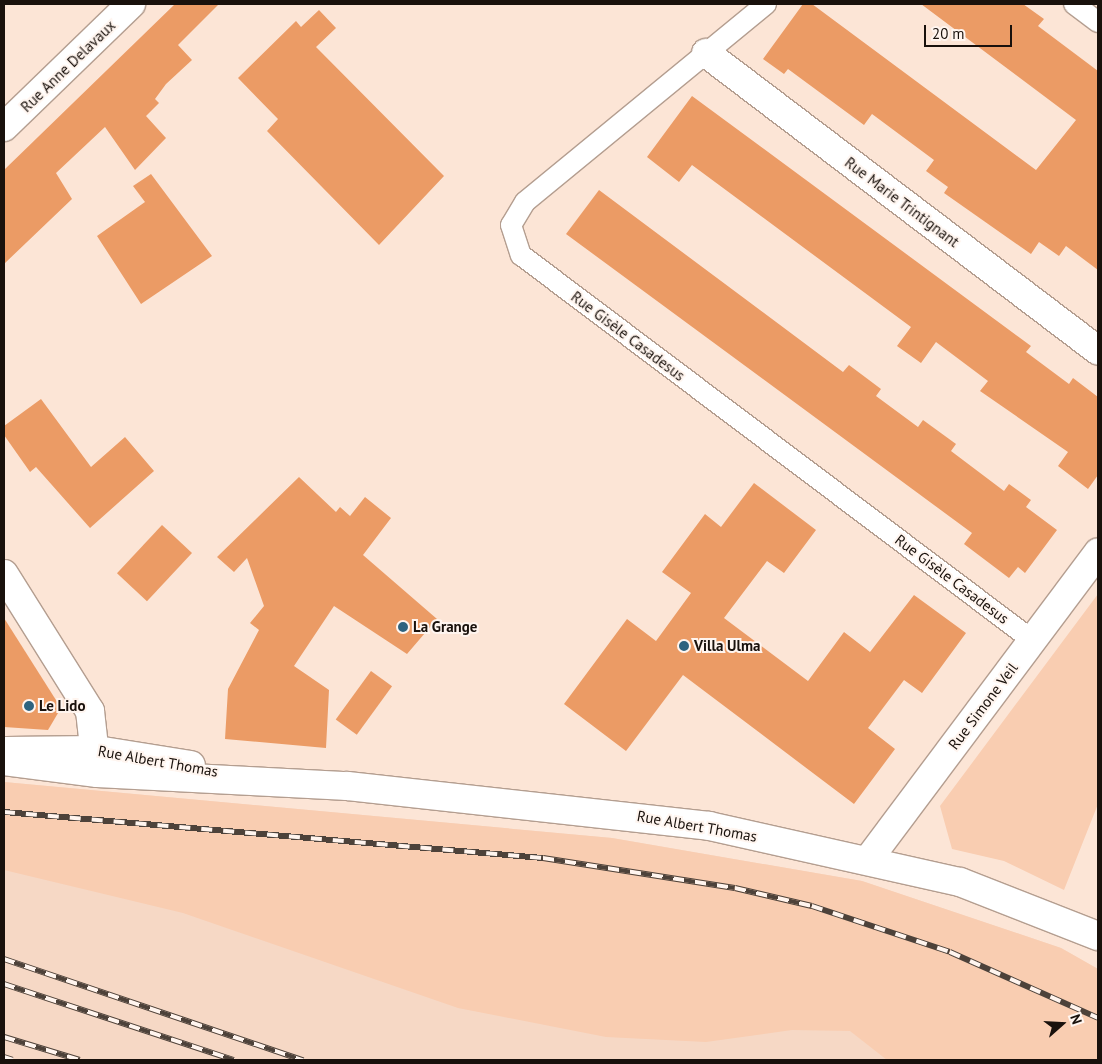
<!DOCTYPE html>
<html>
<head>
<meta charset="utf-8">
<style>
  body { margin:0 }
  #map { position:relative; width:1102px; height:1064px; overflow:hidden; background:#fce5d6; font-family:"PT Sans",sans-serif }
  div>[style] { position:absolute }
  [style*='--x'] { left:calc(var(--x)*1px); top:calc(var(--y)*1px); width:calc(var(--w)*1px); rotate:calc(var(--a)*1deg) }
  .built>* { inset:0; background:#f6d8c5 }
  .green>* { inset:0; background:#f9cdb1 }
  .building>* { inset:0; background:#eb9b65; transform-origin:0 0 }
  .roads { filter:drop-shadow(1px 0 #b49e90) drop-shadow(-1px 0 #b49e90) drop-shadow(0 1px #b49e90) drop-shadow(0 -1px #b49e90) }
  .pedestrian>* { height:20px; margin:-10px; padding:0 10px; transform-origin:10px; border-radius:10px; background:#fff }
  .minor>* { height:28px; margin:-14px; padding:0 14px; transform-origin:14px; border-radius:14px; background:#fff }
  .tertiary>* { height:28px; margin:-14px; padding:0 14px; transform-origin:14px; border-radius:14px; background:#fff }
  .rail>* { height:5.5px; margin-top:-2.75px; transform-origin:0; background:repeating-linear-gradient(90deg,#fff5ef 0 11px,#4d423a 0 22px); box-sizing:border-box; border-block:1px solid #4d423a }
  .dots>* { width:14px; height:14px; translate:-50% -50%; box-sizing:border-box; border:2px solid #fff5ef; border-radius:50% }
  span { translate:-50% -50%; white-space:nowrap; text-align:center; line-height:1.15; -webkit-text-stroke:4px #fff5ef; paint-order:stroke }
  .street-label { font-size:15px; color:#19110c }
  .poi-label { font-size:15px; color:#19110c; font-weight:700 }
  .left { translate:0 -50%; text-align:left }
  .frame { position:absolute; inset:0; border:5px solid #19110c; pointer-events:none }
  .north { position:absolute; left:1037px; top:999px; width:50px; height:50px; -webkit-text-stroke:4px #fff5ef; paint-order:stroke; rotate:71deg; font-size:14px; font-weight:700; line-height:20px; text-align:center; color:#19110c }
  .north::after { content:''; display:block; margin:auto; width:18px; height:22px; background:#19110c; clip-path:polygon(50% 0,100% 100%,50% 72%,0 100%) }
  .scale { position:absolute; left:924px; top:25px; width:88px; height:22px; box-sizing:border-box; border:2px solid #19110c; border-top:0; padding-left:6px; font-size:15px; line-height:18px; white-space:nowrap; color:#19110c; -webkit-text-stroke:4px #fff5ef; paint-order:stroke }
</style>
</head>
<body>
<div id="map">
  <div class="built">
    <i style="clip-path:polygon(4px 782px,612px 838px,862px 881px,1061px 948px,1098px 969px,1098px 1060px,4px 1060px)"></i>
  </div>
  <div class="green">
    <i style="clip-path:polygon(1098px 594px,1098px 804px,1064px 890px,1004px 861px,952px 849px,940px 806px)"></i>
    <i style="clip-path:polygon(4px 782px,612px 838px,862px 881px,1061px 948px,1098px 969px,1098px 1060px,887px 1060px,850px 1031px,792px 1030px,706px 1042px,606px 1037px,458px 1008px,183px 913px,4px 870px)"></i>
  </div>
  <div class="building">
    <i style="clip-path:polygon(175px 4px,219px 4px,178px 45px,192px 60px,166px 84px,155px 99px,159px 103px,146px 116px,166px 138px,135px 170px,105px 127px,56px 173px,72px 199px,4px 264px,4px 170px)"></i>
    <i style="clip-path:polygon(803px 4px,812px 4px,1036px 170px,1076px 120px,921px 4px,1023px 4px,1044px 19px,1038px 26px,1098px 71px,1098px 270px,1066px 246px,1059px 256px,1039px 242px,1031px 254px,944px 193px,948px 187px,926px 171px,934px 160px,872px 114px,864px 125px,788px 69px,784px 74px,763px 59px)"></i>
    <i style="clip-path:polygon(319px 10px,336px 28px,316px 47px,444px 176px,379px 245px,267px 131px,278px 119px,238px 78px,296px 21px,301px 27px)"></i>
    <i style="clip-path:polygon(692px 96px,1031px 346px,1026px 352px,1069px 384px,1073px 378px,1098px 397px,1098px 475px,1088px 489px,1058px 466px,1068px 452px,980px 391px,988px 381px,936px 342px,921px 363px,897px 346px,911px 327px,692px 165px,679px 182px,647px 157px)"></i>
    <i style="clip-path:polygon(151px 174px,212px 256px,141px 304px,97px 236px,145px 202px,133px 186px)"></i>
    <i style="clip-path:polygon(599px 190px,843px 372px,849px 365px,881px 389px,876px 396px,918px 427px,923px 420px,956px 444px,951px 451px,1004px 491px,1009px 484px,1031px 500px,1026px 507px,1057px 530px,1025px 573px,1018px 567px,1009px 578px,964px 544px,972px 533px,566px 234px)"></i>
    <i style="clip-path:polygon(41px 399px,91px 467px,125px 437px,154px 471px,90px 528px,36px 467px,30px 472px,4px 435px,4px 426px)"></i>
    <i style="clip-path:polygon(299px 477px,336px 512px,340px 507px,350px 516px,365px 497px,391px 518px,363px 555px,437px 619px,407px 654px,334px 606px,294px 666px,329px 690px,326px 748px,225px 739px,228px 689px,259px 630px,250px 623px,264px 606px,247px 558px,234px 572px,217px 557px)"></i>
    <i style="clip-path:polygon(754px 483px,816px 530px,784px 573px,767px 561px,724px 618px,808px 681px,844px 632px,870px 652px,914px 595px,966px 633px,922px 693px,904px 680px,868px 728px,895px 749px,854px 804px,683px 675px,626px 751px,564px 704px,627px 619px,656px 641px,691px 593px,662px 572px,705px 514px,721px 527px)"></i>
    <i style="left:162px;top:525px;width:41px;height:66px;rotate:43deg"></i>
    <i style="clip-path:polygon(4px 618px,61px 708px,48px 730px,4px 727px)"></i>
    <i style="left:371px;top:671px;width:26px;height:60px;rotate:36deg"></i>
  </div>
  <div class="roads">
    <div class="pedestrian">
      <i style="--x:766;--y:4;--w:312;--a:140.6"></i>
      <i style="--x:525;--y:202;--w:27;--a:121"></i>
      <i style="--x:511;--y:225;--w:32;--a:72"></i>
      <i style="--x:521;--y:255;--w:640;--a:37"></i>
      <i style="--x:1074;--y:4;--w:30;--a:37"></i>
    </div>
    <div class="minor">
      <i style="--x:706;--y:53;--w:492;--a:37.2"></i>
      <i style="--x:4;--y:127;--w:177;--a:-44.1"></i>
      <i style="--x:4;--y:574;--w:162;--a:57.9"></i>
      <i style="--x:90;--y:711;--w:62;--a:83.6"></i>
      <i style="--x:868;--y:860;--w:384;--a:-53.2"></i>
    </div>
    <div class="tertiary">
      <i style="--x:6;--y:751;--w:91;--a:-0.6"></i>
      <i style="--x:97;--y:750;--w:95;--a:9.1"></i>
      <i style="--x:4;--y:761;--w:94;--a:7.4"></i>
      <i style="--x:97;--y:773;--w:251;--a:3"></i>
      <i style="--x:348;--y:786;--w:363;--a:6.3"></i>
      <i style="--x:709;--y:826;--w:257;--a:12.6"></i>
      <i style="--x:960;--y:882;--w:148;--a:21.4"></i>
    </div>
  </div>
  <div class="rail">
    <i style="--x:4;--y:812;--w:541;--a:4.88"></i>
    <i style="--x:543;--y:858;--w:194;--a:8.9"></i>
    <i style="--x:735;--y:888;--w:79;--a:13.2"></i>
    <i style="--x:812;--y:906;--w:145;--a:18.4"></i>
    <i style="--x:950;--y:952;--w:162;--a:24"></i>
    <i style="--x:4;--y:959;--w:316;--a:18.7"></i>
    <i style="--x:4;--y:984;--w:242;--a:18.3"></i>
    <i style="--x:4;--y:1037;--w:79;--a:16.8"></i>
    <i style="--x:4;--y:1057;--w:9;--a:18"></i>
  </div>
  <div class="dots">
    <i style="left:403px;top:627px;background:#2e637f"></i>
    <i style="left:684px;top:646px;background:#2e637f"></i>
    <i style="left:29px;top:706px;background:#2e637f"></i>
  </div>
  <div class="street-label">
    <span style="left:68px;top:66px;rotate:-44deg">Rue Anne Delavaux</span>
    <span style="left:902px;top:202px;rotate:37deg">Rue Marie Trintignant</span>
    <span style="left:628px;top:336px;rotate:37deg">Rue Gisèle Casadesus</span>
    <span style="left:952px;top:579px;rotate:37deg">Rue Gisèle Casadesus</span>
    <span style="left:983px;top:706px;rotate:-53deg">Rue Simone Veil</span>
    <span style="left:158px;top:761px;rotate:10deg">Rue Albert Thomas</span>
    <span style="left:697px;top:826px;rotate:10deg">Rue Albert Thomas</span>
  </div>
  <div class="poi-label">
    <span class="left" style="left:413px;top:627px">La Grange</span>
    <span class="left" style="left:694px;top:646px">Villa Ulma</span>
    <span class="left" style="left:39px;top:706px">Le Lido</span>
  </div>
  <div class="frame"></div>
  <div class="north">N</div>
  <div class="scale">20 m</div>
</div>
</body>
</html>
